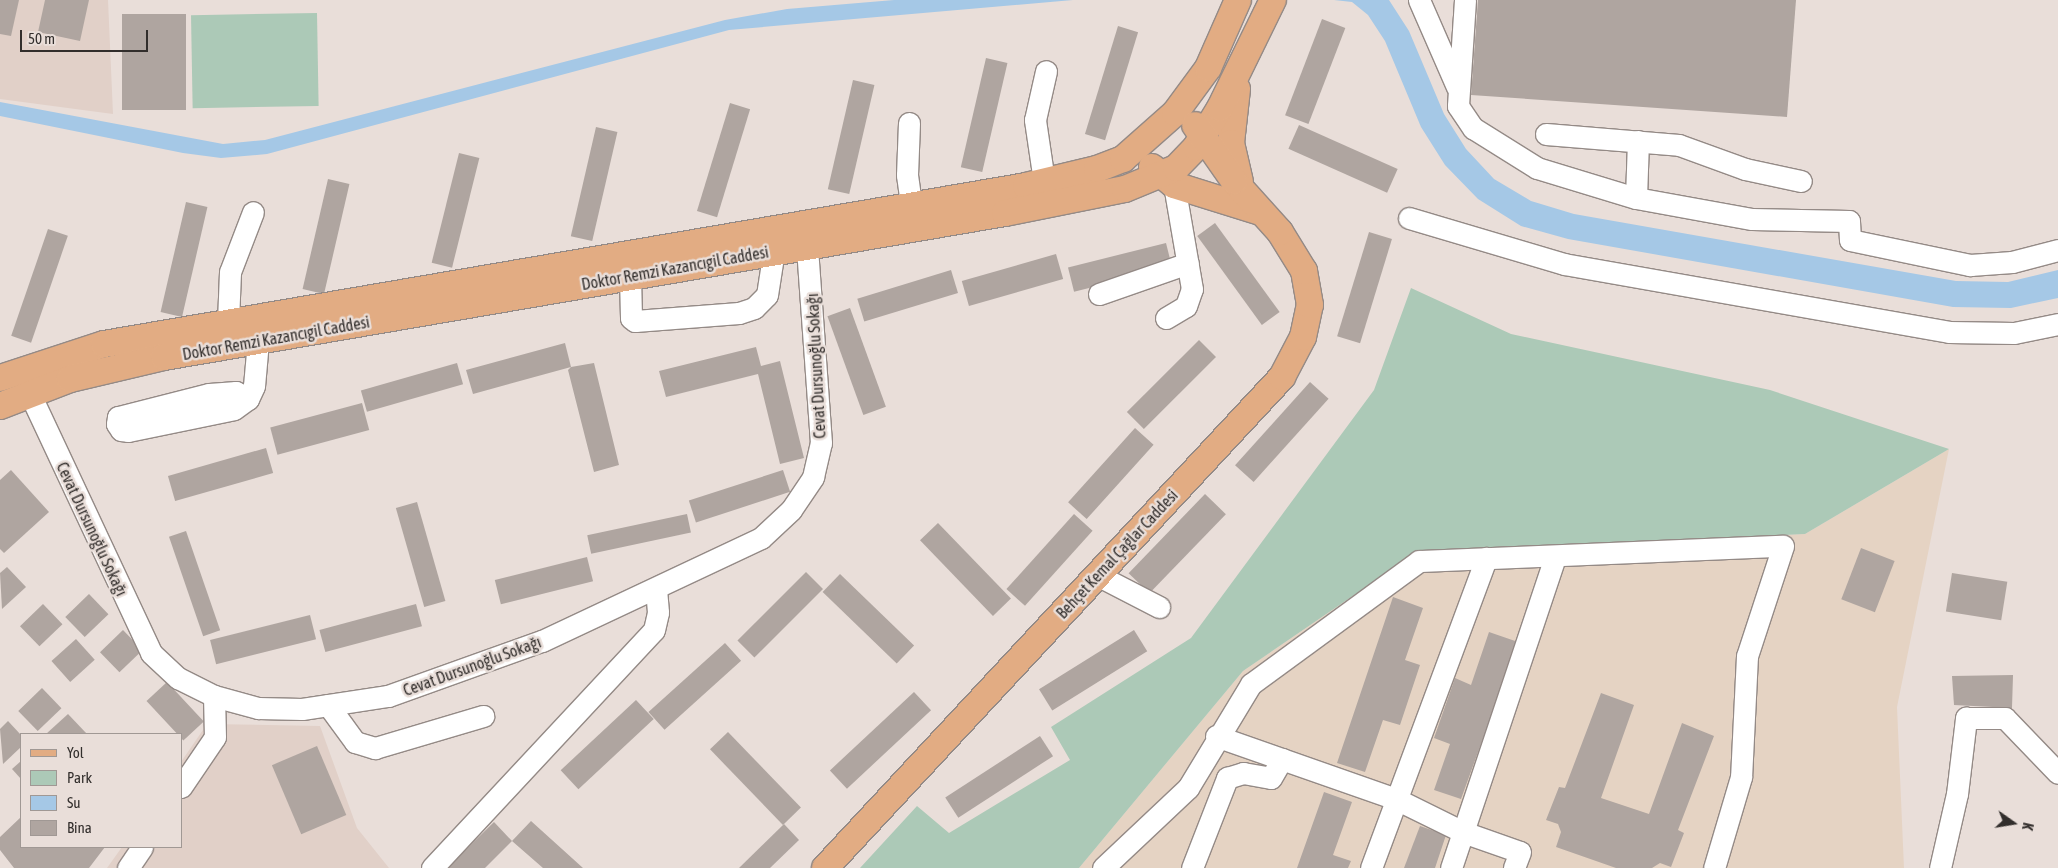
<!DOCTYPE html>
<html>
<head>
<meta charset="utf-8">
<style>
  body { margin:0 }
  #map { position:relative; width:2058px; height:868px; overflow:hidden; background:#e9ded9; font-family:"Asap Condensed",sans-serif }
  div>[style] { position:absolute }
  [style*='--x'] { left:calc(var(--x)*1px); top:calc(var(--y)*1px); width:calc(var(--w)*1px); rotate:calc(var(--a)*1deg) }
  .built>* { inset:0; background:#e1d0c8 }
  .medical>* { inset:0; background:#e5d3c3 }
  .green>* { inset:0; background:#acc9b7; transform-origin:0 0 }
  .water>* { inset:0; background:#a5c8e6 }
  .building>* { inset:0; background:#afa5a0; transform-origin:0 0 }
  .roads { filter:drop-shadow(1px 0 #948a86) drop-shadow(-1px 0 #948a86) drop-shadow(0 1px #948a86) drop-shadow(0 -1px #948a86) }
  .minor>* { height:21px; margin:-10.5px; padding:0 10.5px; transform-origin:10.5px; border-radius:10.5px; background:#fff }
  .major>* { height:26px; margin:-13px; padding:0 13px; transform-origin:13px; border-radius:13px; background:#e2ac83 }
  span { translate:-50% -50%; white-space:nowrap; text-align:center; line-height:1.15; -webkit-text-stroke:5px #e9ded9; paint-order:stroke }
  .street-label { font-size:16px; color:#322e2c }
  .legend { position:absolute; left:20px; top:733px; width:162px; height:115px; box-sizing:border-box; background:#e9ded9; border:1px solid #a09894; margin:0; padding:6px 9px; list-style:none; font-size:15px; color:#322e2c }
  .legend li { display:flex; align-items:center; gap:10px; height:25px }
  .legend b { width:25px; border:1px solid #a09894 }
  .north { position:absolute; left:1988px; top:798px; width:50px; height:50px; -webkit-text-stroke:4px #e9ded9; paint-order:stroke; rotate:103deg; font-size:14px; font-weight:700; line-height:20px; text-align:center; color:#322e2c }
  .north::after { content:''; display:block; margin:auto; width:18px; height:22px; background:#322e2c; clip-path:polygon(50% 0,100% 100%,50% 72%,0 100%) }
  .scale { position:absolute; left:20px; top:30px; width:128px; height:22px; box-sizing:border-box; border:2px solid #322e2c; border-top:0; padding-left:6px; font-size:15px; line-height:18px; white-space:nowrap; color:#322e2c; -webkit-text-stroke:4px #e9ded9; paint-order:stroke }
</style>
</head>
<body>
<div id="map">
  <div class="built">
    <i style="clip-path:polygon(0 0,108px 0,113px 114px,0 99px)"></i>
    <i style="clip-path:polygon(207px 724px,320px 726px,357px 828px,389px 868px,107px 868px,122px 847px,181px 847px,181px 762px)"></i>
  </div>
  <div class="medical">
    <i style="clip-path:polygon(1949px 449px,1897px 707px,1904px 868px,1079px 868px,1243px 671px,1417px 552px,1805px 534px)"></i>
  </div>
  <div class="green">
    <i style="left:317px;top:13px;width:93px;height:126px;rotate:89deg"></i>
    <i style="clip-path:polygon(1411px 288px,1511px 334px,1770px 390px,1949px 449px,1805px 534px,1417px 552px,1243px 671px,1079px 868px,860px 868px,917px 806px,949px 833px,1070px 760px,1051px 727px,1191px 638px,1374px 390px)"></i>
  </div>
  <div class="water">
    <i style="clip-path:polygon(894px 0,1073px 0,729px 30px,267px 154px,221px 158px,183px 153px,0 116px,0 102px,223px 144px,265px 140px,725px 20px,787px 9px)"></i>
    <i style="clip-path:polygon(1334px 0,1389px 0,1409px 31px,1444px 114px,1466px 149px,1494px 179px,1531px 201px,1574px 214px,1956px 281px,2008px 282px,2058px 270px,2058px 298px,2011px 308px,1953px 307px,1568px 239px,1521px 226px,1478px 199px,1445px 165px,1421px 127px,1385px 41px,1368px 15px,1352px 2px)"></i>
  </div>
  <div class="building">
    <i style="clip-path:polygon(0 0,19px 0,11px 36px,0 34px)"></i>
    <i style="clip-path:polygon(45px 0,89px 0,80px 41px,38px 32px)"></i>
    <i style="clip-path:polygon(1478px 0,1796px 0,1787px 117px,1471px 95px)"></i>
    <i style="left:122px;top:14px;width:64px;height:96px"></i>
    <i style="left:1322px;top:19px;width:25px;height:103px;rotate:21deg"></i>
    <i style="left:1118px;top:26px;width:21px;height:113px;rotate:17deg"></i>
    <i style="left:986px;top:58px;width:22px;height:112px;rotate:13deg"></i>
    <i style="left:853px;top:80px;width:22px;height:112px;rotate:13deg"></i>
    <i style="left:730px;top:103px;width:21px;height:113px;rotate:17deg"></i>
    <i style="left:1299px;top:125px;width:108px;height:26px;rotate:24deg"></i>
    <i style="left:596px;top:127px;width:22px;height:112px;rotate:13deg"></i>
    <i style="left:459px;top:153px;width:21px;height:113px;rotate:14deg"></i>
    <i style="left:328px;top:179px;width:22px;height:113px;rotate:13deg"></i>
    <i style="left:186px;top:202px;width:22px;height:113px;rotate:13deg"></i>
    <i style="left:1215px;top:223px;width:110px;height:22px;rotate:54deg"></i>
    <i style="left:48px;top:229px;width:21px;height:113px;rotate:19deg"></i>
    <i style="left:1369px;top:232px;width:24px;height:109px;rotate:17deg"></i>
    <i style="left:1166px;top:243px;width:25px;height:101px;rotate:76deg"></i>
    <i style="left:1056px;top:254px;width:26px;height:98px;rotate:74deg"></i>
    <i style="left:951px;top:270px;width:24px;height:98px;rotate:73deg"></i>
    <i style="left:850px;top:308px;width:105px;height:24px;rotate:70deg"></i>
    <i style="left:1199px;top:340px;width:24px;height:102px;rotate:45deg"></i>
    <i style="clip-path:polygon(565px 343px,571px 367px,594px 363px,619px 465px,594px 472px,568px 370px,571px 367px,473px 394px,466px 370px)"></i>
    <i style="clip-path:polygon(756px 347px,761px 366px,780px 361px,804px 458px,780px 464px,758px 374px,666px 397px,659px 371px)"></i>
    <i style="left:457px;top:363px;width:22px;height:100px;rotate:74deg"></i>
    <i style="left:1310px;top:382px;width:25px;height:112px;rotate:42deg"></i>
    <i style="left:362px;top:403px;width:28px;height:95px;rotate:75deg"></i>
    <i style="left:1135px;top:428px;width:25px;height:100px;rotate:42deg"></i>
    <i style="left:266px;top:448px;width:26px;height:102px;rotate:74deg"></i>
    <i style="clip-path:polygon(11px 470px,49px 512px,4px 553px,0 549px,0 480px)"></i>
    <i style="left:783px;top:470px;width:23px;height:99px;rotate:72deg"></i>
    <i style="left:1205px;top:494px;width:29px;height:110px;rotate:44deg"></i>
    <i style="left:417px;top:502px;width:103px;height:22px;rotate:74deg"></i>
    <i style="left:687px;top:514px;width:19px;height:102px;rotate:78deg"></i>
    <i style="left:1074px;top:514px;width:25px;height:101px;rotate:42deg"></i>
    <i style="left:938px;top:523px;width:105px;height:25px;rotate:46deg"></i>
    <i style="left:186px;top:531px;width:105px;height:18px;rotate:71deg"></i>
    <i style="left:1861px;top:548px;width:36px;height:55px;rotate:21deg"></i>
    <i style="left:587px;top:557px;width:25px;height:95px;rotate:76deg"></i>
    <i style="clip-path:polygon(7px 567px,26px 587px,2px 609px,0 573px)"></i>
    <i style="left:806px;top:572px;width:24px;height:97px;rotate:45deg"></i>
    <i style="left:1952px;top:573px;width:56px;height:39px;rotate:9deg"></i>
    <i style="left:840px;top:574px;width:103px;height:25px;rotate:44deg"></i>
    <i style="left:89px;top:594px;width:28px;height:33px;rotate:46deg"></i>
    <i style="clip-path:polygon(1393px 597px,1423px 608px,1405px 660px,1420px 665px,1400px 725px,1383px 720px,1365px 772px,1337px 763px)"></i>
    <i style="left:43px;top:604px;width:28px;height:32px;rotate:46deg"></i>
    <i style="left:416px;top:604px;width:23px;height:100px;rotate:75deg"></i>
    <i style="left:310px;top:615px;width:25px;height:103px;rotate:76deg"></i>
    <i style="left:123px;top:630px;width:28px;height:32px;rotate:46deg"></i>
    <i style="left:1134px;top:630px;width:25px;height:112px;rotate:58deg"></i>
    <i style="clip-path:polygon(1489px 632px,1518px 642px,1461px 799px,1434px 790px,1450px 744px,1434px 738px,1455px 678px,1471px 685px)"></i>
    <i style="left:76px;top:639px;width:28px;height:33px;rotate:48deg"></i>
    <i style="left:725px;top:643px;width:24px;height:103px;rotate:48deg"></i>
    <i style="clip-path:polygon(2013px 675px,2012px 708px,1954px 705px,1952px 676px)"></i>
    <i style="left:167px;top:682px;width:54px;height:28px;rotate:47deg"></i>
    <i style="left:42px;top:688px;width:28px;height:33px;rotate:46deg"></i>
    <i style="left:914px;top:692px;width:25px;height:115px;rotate:47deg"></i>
    <i style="clip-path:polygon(1601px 693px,1634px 705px,1601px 798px,1649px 814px,1682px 723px,1714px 736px,1678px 830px,1684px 833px,1671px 867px,1660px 863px,1652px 868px,1616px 868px,1556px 847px,1561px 832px,1558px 824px,1546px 820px,1559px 787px,1565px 788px)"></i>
    <i style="left:636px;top:700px;width:26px;height:103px;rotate:47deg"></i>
    <i style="clip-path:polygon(68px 714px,87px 734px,46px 734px)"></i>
    <i style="clip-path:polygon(8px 721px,21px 735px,21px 747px,3px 764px,0 729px)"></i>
    <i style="left:728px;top:732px;width:105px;height:25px;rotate:46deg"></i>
    <i style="left:1040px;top:736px;width:24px;height:113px;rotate:57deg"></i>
    <i style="left:317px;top:746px;width:75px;height:49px;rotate:67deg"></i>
    <i style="clip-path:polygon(21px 761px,21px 779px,12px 769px)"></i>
    <i style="clip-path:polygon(1324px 792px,1352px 802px,1333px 855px,1351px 861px,1348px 868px,1297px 868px)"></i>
    <i style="clip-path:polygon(21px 817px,21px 847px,105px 847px,89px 868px,14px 868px,0 850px,0 837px)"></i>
    <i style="clip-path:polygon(531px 821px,583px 868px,543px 868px,512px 841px,485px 868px,447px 868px,494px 822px,512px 841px)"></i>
    <i style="clip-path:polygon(784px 824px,799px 840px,770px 868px,739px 868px)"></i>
    <i style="clip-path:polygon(1420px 826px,1446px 835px,1435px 868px,1404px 868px)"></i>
  </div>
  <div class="roads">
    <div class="minor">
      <i style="--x:1419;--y:0;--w:95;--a:66.4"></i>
      <i style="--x:1465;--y:0;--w:106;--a:93.8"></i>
      <i style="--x:1458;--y:106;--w:27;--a:56"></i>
      <i style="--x:1473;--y:128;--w:75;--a:32"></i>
      <i style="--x:1537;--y:168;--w:103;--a:16.9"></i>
      <i style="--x:1636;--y:198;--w:118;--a:10.3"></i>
      <i style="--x:1752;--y:219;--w:97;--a:1.2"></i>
      <i style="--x:1849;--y:221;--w:19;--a:87"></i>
      <i style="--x:1850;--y:240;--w:123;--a:11.8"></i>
      <i style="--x:1970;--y:265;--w:42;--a:-4.1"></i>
      <i style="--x:2012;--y:262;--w:48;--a:-14.6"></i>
      <i style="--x:909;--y:123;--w:52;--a:92.2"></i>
      <i style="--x:907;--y:175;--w:28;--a:82"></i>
      <i style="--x:1546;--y:134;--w:133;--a:4.7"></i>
      <i style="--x:1679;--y:145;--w:70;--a:20"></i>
      <i style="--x:1745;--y:169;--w:57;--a:12.1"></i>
      <i style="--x:1044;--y:181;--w:62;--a:-98.4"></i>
      <i style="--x:1035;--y:120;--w:50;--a:-77.3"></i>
      <i style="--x:1636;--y:198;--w:57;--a:-88"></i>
      <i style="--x:1409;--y:218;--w:162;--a:16.5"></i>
      <i style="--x:1564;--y:264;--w:391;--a:10"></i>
      <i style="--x:1949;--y:332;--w:65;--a:0.9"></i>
      <i style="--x:2014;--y:333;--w:45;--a:-11.6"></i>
      <i style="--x:630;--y:276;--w:42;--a:88.6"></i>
      <i style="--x:631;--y:318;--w:5;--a:37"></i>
      <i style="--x:635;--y:321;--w:104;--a:-4.4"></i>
      <i style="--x:739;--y:313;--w:16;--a:-18"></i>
      <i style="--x:754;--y:308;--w:18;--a:-45"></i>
      <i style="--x:767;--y:295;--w:46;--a:-81.2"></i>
      <i style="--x:1099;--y:294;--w:94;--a:-19.2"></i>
      <i style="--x:1166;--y:318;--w:23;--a:-31"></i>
      <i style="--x:1186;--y:306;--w:18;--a:-71"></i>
      <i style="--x:1192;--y:289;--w:106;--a:-99.8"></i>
      <i style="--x:228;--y:322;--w:50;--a:-87.7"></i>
      <i style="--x:230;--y:272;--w:64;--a:-69"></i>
      <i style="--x:29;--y:392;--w:288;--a:64.9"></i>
      <i style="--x:151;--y:653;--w:37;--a:43"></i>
      <i style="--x:178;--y:678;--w:40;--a:26.6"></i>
      <i style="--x:214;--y:696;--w:46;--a:15.3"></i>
      <i style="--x:258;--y:708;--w:44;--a:1.3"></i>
      <i style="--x:302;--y:709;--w:87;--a:-8.6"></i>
      <i style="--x:388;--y:696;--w:164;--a:-19.7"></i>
      <i style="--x:542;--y:641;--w:242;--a:-25.2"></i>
      <i style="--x:761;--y:538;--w:41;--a:-43"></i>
      <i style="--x:791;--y:510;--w:40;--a:-56"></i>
      <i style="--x:813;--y:477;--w:35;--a:-77"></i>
      <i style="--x:821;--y:443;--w:197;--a:-94.1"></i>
      <i style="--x:248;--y:399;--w:14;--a:-150"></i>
      <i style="--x:236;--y:392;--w:27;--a:176"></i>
      <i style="--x:209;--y:394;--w:94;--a:165.8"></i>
      <i style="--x:118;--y:417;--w:7;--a:98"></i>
      <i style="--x:117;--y:424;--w:7;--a:56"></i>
      <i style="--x:121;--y:430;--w:7;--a:8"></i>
      <i style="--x:128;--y:431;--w:108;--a:-11.7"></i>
      <i style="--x:234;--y:409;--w:17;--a:-36"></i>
      <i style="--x:248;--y:399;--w:14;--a:-65"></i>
      <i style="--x:254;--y:386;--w:45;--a:-84.9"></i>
      <i style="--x:1097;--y:575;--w:70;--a:27.3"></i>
      <i style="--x:328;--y:705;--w:46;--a:53.9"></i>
      <i style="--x:355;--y:742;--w:21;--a:17"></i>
      <i style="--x:375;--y:748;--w:113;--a:-16.5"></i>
      <i style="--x:1216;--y:736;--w:191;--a:19.3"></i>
      <i style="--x:1396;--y:799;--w:75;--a:26.2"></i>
      <i style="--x:1463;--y:832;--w:60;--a:19.3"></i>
      <i style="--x:1520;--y:852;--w:17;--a:111"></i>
      <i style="--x:181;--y:787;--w:60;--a:-55.8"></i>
      <i style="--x:215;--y:737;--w:41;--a:-91.4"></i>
      <i style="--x:128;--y:868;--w:25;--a:-56"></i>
      <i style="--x:432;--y:868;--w:325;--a:-47"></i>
      <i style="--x:654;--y:630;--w:18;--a:-77"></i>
      <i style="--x:658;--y:612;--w:24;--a:-95"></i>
      <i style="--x:1103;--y:868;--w:117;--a:-43.3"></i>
      <i style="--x:1188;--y:788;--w:122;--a:-58.8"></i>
      <i style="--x:1251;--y:684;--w:208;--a:-36.2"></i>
      <i style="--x:1419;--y:561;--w:364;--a:-2.4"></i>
      <i style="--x:1783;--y:546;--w:116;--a:108.1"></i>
      <i style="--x:1747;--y:656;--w:121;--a:92.8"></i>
      <i style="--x:1741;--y:777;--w:95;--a:106.5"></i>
      <i style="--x:1192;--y:868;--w:97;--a:-68.7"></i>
      <i style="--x:1227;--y:778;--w:17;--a:-17"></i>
      <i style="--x:1243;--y:773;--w:28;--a:10"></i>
      <i style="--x:1271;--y:778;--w:22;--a:-60"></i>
      <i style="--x:1371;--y:868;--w:331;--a:-69.6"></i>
      <i style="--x:1451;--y:868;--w:328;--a:-71.5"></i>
      <i style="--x:1940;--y:868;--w:76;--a:-77.1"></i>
      <i style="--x:1957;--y:794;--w:77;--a:-83.2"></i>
      <i style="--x:1966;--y:718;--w:39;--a:0"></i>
      <i style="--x:2005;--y:718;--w:76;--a:46.1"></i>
    </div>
    <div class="major">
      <i style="--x:1237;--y:89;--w:54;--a:96.3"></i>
      <i style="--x:1231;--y:143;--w:39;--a:77"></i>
      <i style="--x:1152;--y:167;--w:28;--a:39"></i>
      <i style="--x:1174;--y:185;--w:90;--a:17.4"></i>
      <i style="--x:0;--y:378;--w:109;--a:-18.1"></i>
      <i style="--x:104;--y:344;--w:935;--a:-9.72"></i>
      <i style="--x:1026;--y:186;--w:73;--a:-13.5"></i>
      <i style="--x:1097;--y:169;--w:28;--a:-21"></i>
      <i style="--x:1123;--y:159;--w:69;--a:-41.5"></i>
      <i style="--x:1175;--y:113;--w:56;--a:-53.7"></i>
      <i style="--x:1208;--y:68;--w:74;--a:-66.2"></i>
      <i style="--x:0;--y:406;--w:75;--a:-21.1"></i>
      <i style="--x:70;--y:379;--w:97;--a:-13.2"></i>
      <i style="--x:164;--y:357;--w:853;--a:-9.72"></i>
      <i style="--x:1005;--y:213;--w:122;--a:-11.3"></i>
      <i style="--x:1125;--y:189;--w:55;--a:-22.4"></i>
      <i style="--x:1176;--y:168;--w:29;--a:-46"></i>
      <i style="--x:1196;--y:147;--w:46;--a:-58.4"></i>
      <i style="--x:1220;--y:108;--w:120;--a:-63.9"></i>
      <i style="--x:825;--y:868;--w:671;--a:-47.05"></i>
      <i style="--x:1282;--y:377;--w:45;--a:-62.3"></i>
      <i style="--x:1303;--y:337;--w:33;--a:-78"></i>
      <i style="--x:1310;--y:305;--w:35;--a:-100"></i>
      <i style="--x:1304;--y:271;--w:46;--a:-121.6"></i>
      <i style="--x:1280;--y:232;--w:69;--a:-132"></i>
      <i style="--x:1234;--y:181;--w:68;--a:-124.9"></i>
    </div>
  </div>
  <div class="street-label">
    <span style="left:675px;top:268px;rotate:-10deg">Doktor Remzi Kazancıgil Caddesi</span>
    <span style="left:276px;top:338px;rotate:-10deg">Doktor Remzi Kazancıgil Caddesi</span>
    <span style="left:816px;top:366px;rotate:-93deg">Cevat Dursunoğlu Sokağı</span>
    <span style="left:92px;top:529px;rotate:65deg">Cevat Dursunoğlu Sokağı</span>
    <span style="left:1117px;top:554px;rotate:-47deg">Behçet Kemal Çağlar Caddesi</span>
    <span style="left:472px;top:666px;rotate:-20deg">Cevat Dursunoğlu Sokağı</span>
  </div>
  <ul class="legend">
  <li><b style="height:6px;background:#e2ac83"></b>Yol</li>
  <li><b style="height:14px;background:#acc9b7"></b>Park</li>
  <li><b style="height:14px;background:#a5c8e6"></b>Su</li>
  <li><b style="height:14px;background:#afa5a0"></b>Bina</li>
  </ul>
  <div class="north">K</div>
  <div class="scale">50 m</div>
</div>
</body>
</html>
